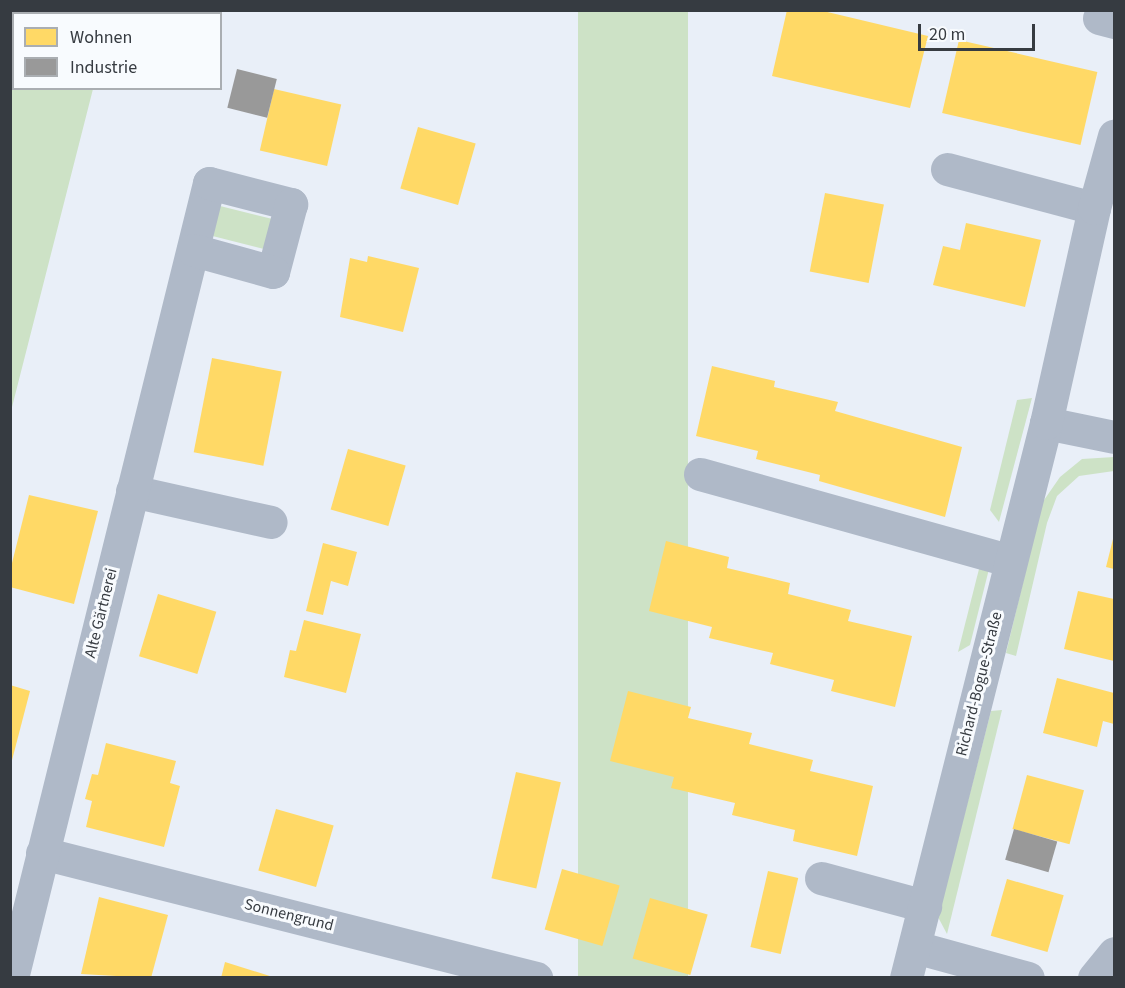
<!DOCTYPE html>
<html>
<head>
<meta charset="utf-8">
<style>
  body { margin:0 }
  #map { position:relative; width:1125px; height:988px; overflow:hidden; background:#e9eff8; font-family:"Source Sans 3",sans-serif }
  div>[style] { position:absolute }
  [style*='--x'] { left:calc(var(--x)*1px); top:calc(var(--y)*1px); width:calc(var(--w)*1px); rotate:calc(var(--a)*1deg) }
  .green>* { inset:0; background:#cde2c6; transform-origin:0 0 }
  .homes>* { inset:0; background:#ffd966; transform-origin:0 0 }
  .industry>* { inset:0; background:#999; transform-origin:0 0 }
  .minor>* { height:33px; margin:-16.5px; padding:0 16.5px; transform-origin:16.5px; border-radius:16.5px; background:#afb9c8 }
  span { translate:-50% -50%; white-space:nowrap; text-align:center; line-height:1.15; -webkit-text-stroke:6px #f8fbfe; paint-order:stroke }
  .street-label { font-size:16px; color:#363b41 }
  .frame { position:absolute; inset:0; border:12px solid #363b41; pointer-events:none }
  .legend { position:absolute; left:12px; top:12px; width:210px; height:78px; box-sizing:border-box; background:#f8fbfe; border:2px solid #aaaeb2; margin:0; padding:8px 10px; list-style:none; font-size:18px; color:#363b41 }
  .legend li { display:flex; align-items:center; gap:12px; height:30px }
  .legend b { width:30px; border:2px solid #aaaeb2 }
  .scale { position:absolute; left:918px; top:24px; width:117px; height:27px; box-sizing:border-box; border:3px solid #363b41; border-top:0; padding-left:8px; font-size:18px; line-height:21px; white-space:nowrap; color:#363b41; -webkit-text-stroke:4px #f8fbfe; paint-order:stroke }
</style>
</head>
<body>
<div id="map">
  <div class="green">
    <i style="clip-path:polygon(11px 10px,113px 11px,14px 14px,14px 88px,93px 89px,11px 411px)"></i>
    <i style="left:578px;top:11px;width:110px;height:997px"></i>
    <i style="left:220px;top:206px;width:53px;height:31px;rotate:14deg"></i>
    <i style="clip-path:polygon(1032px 398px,999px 522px,990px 510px,1017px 400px)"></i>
    <i style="clip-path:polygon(1114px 457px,1114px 471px,1079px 476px,1057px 496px,1047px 523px,1016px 656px,1006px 653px,1042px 503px,1060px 477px,1082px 459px)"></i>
    <i style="clip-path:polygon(980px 565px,990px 565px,970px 645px,958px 652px)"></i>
    <i style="clip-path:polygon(1002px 710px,947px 934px,938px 917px,991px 711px)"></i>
  </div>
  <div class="homes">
    <i style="clip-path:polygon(787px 10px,819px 10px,928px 36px,910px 108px,772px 76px)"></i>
    <i style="left:959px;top:40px;width:142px;height:75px;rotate:13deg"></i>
    <i style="left:274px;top:89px;width:69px;height:63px;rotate:13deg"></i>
    <i style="left:418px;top:127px;width:60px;height:64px;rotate:16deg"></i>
    <i style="left:825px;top:193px;width:60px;height:80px;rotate:11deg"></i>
    <i style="clip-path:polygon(966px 223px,1041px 240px,1025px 307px,933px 285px,943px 246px,960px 250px)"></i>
    <i style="clip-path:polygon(368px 256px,419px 268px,403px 332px,340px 317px,350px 258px,367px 262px)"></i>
    <i style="left:212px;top:358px;width:71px;height:96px;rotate:11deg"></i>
    <i style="clip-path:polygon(712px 366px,775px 381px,774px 387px,838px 402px,835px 411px,962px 447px,945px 517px,819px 481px,820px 475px,756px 459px,758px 451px,696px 436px)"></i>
    <i style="left:348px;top:449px;width:60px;height:63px;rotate:16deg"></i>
    <i style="clip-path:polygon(29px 495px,98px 511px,74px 604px,10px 587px,10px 571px)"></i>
    <i style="clip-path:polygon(1114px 535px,1114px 569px,1106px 567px)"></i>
    <i style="clip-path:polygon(666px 541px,729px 557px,727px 568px,790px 583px,788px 594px,851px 610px,848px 621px,912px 636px,895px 707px,831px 691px,834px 680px,770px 664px,773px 653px,709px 638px,712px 627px,649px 611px)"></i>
    <i style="clip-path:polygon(323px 543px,357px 552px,348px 586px,331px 581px,323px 615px,306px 611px)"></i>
    <i style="clip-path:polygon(1078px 591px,1114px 599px,1114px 661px,1064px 649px)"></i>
    <i style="left:158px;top:594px;width:61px;height:65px;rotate:17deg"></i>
    <i style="clip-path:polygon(304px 620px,361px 634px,346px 693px,284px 677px,290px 650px,296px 651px)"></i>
    <i style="clip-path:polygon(1057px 678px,1114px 693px,1114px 724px,1103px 721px,1097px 747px,1043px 733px)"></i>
    <i style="clip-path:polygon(10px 685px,30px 691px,11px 764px,10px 764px)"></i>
    <i style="clip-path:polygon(628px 691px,691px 707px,688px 718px,752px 733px,749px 744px,813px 760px,810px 771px,873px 786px,857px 856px,793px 841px,795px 830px,732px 815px,735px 803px,671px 788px,674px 777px,610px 761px)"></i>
    <i style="clip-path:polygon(106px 743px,176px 761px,170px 783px,180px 786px,164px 847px,86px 827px,92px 801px,85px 799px,92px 774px,98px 775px)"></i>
    <i style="left:516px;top:772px;width:46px;height:109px;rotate:13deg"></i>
    <i style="left:1027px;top:775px;width:59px;height:56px;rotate:15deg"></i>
    <i style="left:276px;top:809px;width:60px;height:64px;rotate:16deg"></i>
    <i style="left:562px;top:869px;width:60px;height:63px;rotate:16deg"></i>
    <i style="left:768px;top:871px;width:31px;height:78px;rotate:13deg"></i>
    <i style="left:1007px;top:879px;width:59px;height:59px;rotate:16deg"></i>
    <i style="clip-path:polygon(99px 897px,168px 915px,151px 978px,81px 974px)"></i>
    <i style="left:650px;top:898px;width:60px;height:63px;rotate:16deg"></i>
    <i style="clip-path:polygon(225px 962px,273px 977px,273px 978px,221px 978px)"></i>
  </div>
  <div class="industry">
    <i style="left:237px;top:69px;width:41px;height:40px;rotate:14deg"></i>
    <i style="left:1014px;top:829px;width:45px;height:32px;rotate:16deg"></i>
  </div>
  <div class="minor">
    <i style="--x:1099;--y:18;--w:16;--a:15"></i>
    <i style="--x:947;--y:169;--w:152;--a:14.9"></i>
    <i style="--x:1046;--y:423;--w:69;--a:11.6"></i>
    <i style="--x:700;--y:474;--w:321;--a:15.6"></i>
    <i style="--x:132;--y:491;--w:142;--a:12.6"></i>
    <i style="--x:42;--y:853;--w:510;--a:14.2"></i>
    <i style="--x:821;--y:878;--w:108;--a:15.1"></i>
    <i style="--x:915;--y:947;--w:117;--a:15.3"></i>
    <i style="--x:12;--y:978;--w:819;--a:-76.08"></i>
    <i style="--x:209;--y:183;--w:85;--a:14.4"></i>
    <i style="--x:291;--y:204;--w:70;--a:104.8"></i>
    <i style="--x:273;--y:272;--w:83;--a:-164.6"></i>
    <i style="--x:906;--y:978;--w:572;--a:-75.84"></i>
    <i style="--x:1046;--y:423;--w:220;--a:-77.4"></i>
    <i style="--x:1094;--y:208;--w:75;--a:-74.5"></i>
    <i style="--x:1094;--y:978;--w:32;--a:-51"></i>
  </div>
  <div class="street-label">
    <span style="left:101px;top:613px;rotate:-76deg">Alte Gärtnerei</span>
    <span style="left:979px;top:684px;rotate:-76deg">Richard-Bogue-Straße</span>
    <span style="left:289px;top:915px;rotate:14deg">Sonnengrund</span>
  </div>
  <div class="frame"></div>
  <ul class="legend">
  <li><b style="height:16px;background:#ffd966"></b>Wohnen</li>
  <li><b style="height:16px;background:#999"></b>Industrie</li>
  </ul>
  <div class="scale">20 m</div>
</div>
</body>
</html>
